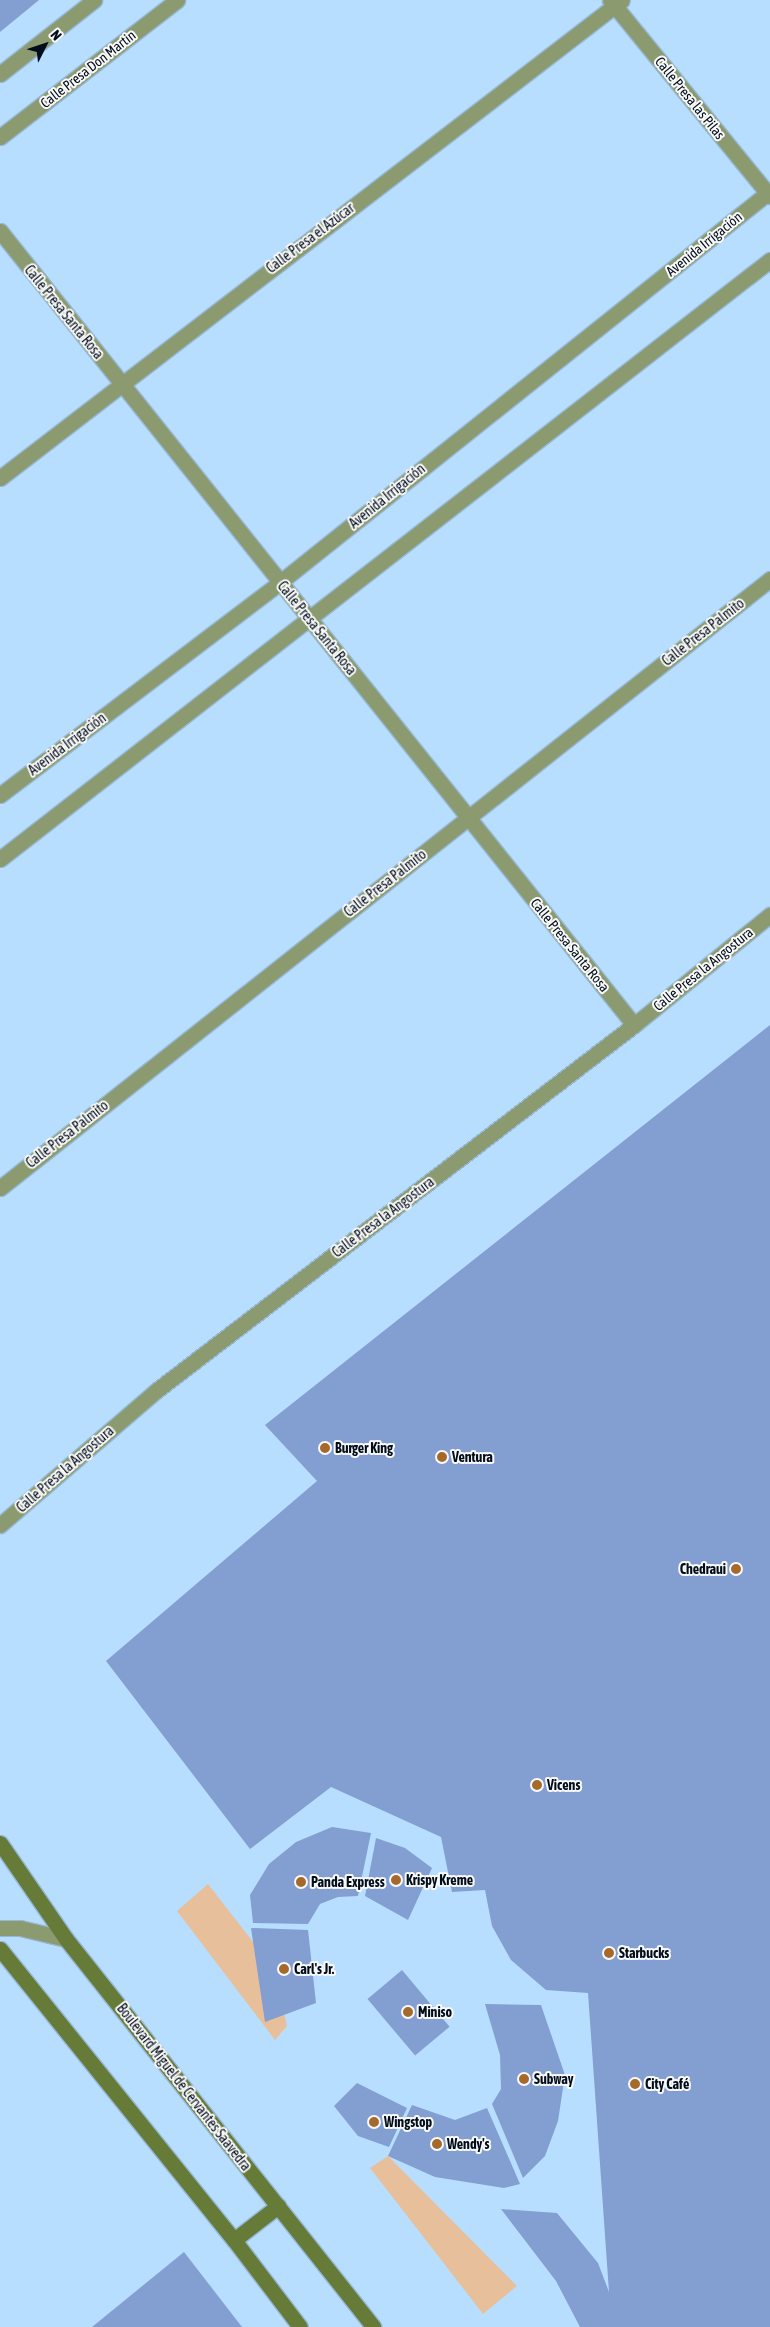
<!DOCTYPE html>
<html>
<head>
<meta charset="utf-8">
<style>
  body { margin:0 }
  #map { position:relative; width:770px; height:2327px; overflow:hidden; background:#b7defe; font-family:"Asap Condensed",sans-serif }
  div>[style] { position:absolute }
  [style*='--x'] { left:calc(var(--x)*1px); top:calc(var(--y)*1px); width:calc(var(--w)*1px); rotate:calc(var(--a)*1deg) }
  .green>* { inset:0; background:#e8bf9b }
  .building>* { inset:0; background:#839ed1; transform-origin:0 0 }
  .roads { filter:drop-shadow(1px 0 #96b8d5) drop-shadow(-1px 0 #96b8d5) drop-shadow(0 1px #96b8d5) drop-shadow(0 -1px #96b8d5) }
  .street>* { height:15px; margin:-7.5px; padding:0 7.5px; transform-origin:7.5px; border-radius:7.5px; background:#8c9a6f }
  .secondary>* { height:15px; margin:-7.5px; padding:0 7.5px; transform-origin:7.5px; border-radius:7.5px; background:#677b38 }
  .dots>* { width:14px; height:14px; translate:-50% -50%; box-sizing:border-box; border:2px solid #f9f9f9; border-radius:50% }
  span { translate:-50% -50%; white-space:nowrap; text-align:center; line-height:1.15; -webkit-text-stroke:4px #f9f9f9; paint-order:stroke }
  .street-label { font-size:14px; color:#000d1b }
  .poi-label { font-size:14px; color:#000d1b; font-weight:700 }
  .left { translate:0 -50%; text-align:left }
  .right { translate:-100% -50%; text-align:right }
  .north { position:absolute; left:20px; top:20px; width:50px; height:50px; -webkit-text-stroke:4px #f9f9f9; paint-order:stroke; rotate:49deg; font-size:14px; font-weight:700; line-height:20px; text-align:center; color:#000d1b }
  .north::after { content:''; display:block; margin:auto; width:18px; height:22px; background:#000d1b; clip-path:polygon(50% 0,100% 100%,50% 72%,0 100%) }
</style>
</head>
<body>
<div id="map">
  <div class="green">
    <i style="clip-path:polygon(208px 1884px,274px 1969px,287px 2026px,275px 2040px,177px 1911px)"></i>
    <i style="clip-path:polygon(388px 2156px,517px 2286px,483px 2314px,370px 2168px)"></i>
  </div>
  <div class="building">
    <i style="clip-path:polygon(0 0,39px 0,0 32px)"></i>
    <i style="clip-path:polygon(770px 1025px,770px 2327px,580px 2327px,556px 2281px,501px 2209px,557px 2213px,598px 2263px,609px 2292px,588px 1993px,546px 1990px,511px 1960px,492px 1926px,485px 1890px,452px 1892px,441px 1837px,331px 1787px,250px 1849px,106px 1661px,317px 1481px,265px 1425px)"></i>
    <i style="clip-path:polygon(332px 1827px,371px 1833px,358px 1896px,338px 1897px,320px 1904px,308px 1924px,253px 1923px,250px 1895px,269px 1864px,296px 1842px)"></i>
    <i style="clip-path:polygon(376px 1838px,405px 1848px,432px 1868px,408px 1920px,365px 1896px)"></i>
    <i style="clip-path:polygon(251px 1928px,308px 1930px,316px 2003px,265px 2022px)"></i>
    <i style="left:402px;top:1970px;width:74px;height:45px;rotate:50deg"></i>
    <i style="clip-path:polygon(485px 2004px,541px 2005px,565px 2075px,558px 2121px,545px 2156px,523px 2178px,492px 2104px,501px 2089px,500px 2055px)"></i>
    <i style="clip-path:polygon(357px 2083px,407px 2108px,389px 2147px,358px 2136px,334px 2106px)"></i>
    <i style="clip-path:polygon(412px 2105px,455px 2120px,487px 2108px,520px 2184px,504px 2188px,435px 2177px,388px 2156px)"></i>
    <i style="clip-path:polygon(184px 2252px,242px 2327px,92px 2327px)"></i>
  </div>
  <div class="roads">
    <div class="street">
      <i style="--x:610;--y:0;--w:253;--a:50.8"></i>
      <i style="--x:0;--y:74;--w:120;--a:-38.2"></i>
      <i style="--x:0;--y:137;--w:224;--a:-37.7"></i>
      <i style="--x:0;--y:231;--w:1016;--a:51.39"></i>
      <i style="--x:0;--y:478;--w:784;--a:-37.54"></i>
      <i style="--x:0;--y:795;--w:350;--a:-37.2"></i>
      <i style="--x:279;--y:583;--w:628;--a:-38.6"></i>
      <i style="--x:0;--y:859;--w:976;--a:-37.88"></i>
      <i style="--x:0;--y:1188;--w:982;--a:-38.34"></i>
      <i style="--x:0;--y:1525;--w:207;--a:-40.7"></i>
      <i style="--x:157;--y:1390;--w:601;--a:-37.42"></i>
      <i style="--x:634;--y:1025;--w:175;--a:-39"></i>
      <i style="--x:0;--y:1928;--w:20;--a:0"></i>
      <i style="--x:20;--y:1928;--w:47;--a:13.4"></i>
    </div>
    <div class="secondary">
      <i style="--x:0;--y:1843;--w:116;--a:55.5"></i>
      <i style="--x:66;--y:1939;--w:495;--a:51.6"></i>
      <i style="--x:0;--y:1949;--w:373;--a:51.2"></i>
      <i style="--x:234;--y:2240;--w:109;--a:52.8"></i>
      <i style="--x:234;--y:2240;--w:56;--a:-37.7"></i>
    </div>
  </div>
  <div class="dots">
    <i style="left:325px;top:1448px;background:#a5692b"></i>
    <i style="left:442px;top:1457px;background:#a5692b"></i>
    <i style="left:736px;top:1569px;background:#a5692b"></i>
    <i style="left:537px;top:1785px;background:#a5692b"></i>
    <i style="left:396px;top:1880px;background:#a5692b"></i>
    <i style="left:301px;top:1882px;background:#a5692b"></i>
    <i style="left:609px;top:1953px;background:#a5692b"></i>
    <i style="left:284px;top:1969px;background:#a5692b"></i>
    <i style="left:408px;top:2012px;background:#a5692b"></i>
    <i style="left:524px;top:2079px;background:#a5692b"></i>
    <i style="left:635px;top:2084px;background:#a5692b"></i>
    <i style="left:374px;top:2122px;background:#a5692b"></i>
    <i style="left:437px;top:2144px;background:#a5692b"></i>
  </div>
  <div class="street-label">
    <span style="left:88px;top:69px;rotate:-38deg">Calle Presa Don Martin</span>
    <span style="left:690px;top:98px;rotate:51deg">Calle Presa las Pilas</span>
    <span style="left:310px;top:238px;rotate:-37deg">Calle Presa el Azúcar</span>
    <span style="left:704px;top:244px;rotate:-39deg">Avenida Irrigación</span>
    <span style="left:64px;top:312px;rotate:51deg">Calle Presa Santa Rosa</span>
    <span style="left:387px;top:496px;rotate:-39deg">Avenida Irrigación</span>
    <span style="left:317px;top:628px;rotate:51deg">Calle Presa Santa Rosa</span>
    <span style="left:703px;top:632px;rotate:-38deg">Calle Presa Palmito</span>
    <span style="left:67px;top:744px;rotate:-37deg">Avenida Irrigación</span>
    <span style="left:385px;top:883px;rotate:-38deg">Calle Presa Palmito</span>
    <span style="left:570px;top:945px;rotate:51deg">Calle Presa Santa Rosa</span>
    <span style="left:703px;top:969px;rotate:-39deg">Calle Presa la Angostura</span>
    <span style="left:67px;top:1134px;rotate:-38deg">Calle Presa Palmito</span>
    <span style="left:383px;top:1217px;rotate:-37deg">Calle Presa la Angostura</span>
    <span style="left:65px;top:1469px;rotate:-41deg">Calle Presa la Angostura</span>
    <span style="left:184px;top:2087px;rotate:52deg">Boulevard Miguel de Cervantes Saavedra</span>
  </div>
  <div class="poi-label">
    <span class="left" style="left:335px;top:1448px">Burger King</span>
    <span class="left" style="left:452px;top:1457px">Ventura</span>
    <span class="right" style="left:726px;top:1569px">Chedraui</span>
    <span class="left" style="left:547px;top:1785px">Vicens</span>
    <span class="left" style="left:406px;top:1880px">Krispy Kreme</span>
    <span class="left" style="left:311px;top:1882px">Panda Express</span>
    <span class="left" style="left:619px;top:1953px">Starbucks</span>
    <span class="left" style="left:294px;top:1969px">Carl's Jr.</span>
    <span class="left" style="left:418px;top:2012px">Miniso</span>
    <span class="left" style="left:534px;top:2079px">Subway</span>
    <span class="left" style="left:645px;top:2084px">City Café</span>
    <span class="left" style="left:384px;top:2122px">Wingstop</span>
    <span class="left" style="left:447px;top:2144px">Wendy's</span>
  </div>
  <div class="north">N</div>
</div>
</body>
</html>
